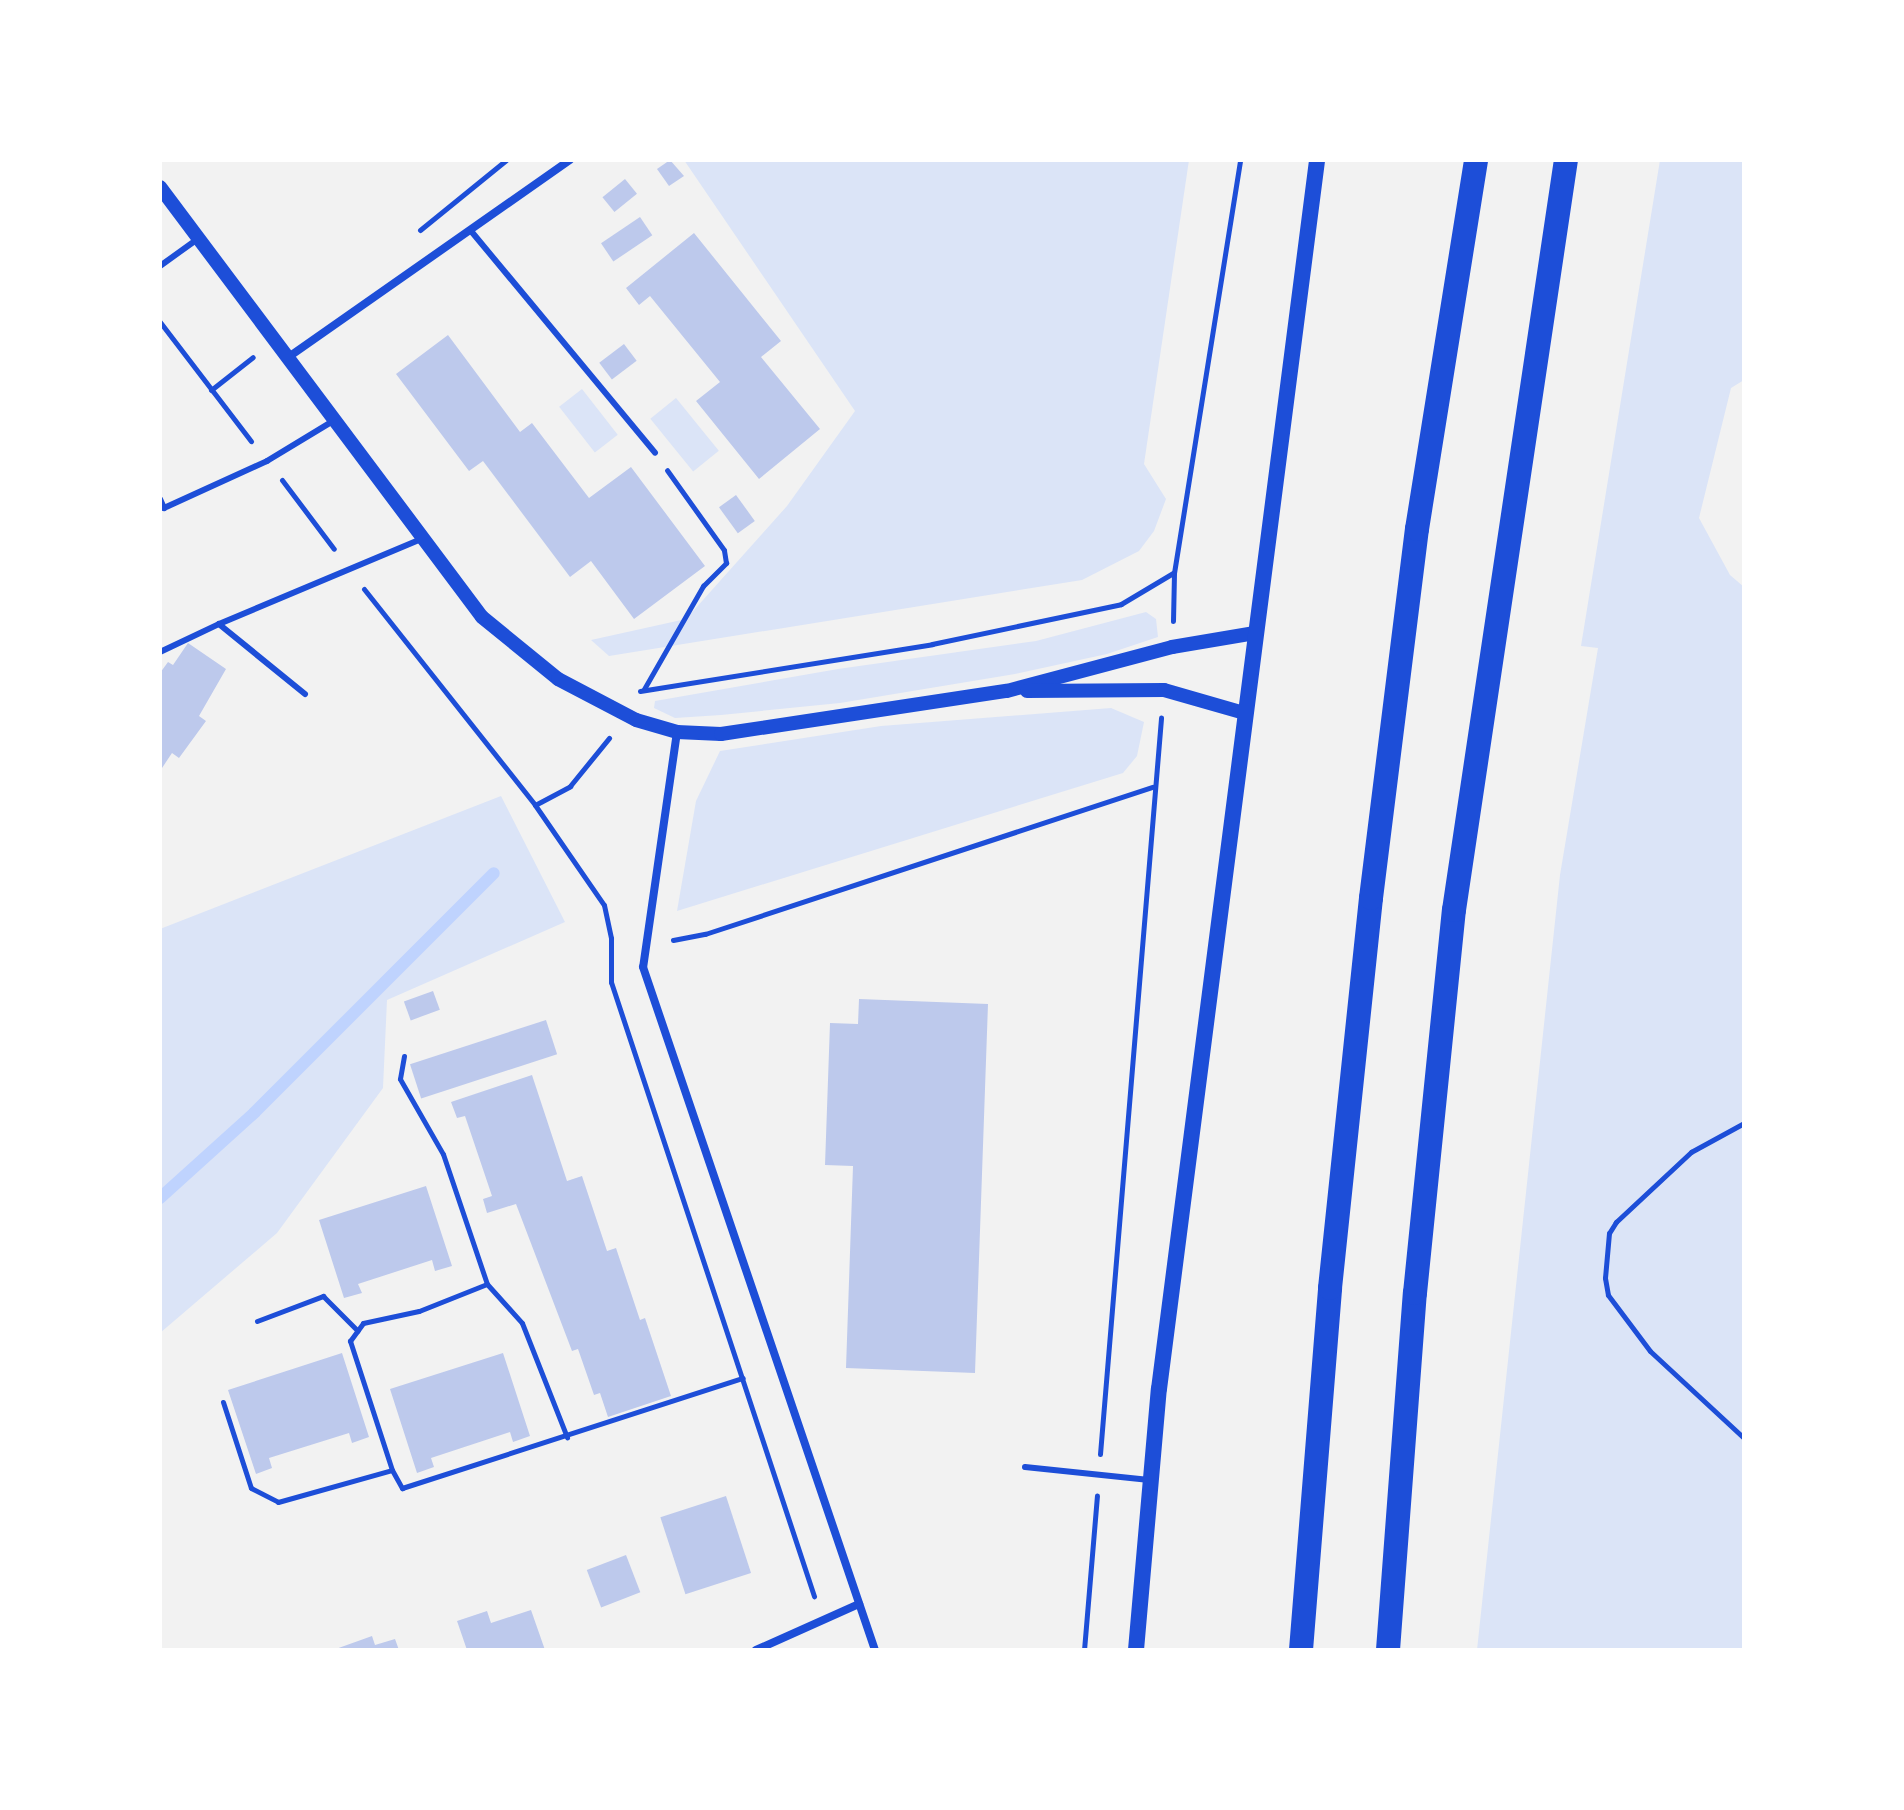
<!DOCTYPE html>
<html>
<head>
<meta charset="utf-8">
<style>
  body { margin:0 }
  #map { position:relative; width:1904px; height:1810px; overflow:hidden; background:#f2f2f2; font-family:"Crimson Pro",serif }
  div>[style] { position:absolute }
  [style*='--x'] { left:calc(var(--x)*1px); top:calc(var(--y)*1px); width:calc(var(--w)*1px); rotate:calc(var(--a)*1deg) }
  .green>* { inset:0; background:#dbe4f7; transform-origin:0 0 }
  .stream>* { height:12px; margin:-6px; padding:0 6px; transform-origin:6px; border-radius:6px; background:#bfd3fe }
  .building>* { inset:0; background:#bdc9ec; transform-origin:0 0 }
  .path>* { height:5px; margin:-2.5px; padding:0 2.5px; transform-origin:2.5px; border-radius:2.5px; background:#1d4ed8 }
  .service>* { height:6px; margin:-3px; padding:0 3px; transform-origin:3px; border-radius:3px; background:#1d4ed8 }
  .minor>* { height:8px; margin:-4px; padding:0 4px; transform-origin:4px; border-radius:4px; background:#1d4ed8 }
  .tertiary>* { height:14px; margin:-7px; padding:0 7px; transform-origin:7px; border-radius:7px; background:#1d4ed8 }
  .secondary>* { height:16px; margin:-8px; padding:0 8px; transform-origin:8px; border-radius:8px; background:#1d4ed8 }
  .motorway>* { height:24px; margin:-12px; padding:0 12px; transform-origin:12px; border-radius:12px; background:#1d4ed8 }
  span { translate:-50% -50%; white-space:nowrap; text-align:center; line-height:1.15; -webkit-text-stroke:6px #fff; paint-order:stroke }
  .frame { position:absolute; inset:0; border:162px solid #fff; pointer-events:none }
</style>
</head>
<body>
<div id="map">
  <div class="green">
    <i style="clip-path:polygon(684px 160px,1189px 160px,1144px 464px,1166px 499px,1154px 531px,1139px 551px,1082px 580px,609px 656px,591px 640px,686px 619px,787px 506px,855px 411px)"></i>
    <i style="clip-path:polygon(1660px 160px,1744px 160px,1744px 380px,1731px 388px,1699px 518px,1730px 575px,1744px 587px,1744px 1650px,1477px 1650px,1560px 875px,1598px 648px,1581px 646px)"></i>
    <i style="left:582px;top:389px;width:58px;height:29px;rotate:52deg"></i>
    <i style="left:676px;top:398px;width:68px;height:33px;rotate:51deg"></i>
    <i style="clip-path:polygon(1146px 612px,1156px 619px,1158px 637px,1107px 654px,1015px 674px,840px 703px,721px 715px,675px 718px,654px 708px,655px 701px,838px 669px,1036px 641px)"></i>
    <i style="clip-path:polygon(1111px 708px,1144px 722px,1137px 756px,1123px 773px,677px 911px,696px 801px,720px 751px,881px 726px)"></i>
    <i style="clip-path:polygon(501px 796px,565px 922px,387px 1000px,383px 1088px,277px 1233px,160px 1333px,160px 929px)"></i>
  </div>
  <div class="stream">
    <i style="--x:160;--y:1198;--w:127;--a:-42.1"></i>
    <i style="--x:254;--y:1113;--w:339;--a:-45"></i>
  </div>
  <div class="building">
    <i style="clip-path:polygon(670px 160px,684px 176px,669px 186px,657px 169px)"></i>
    <i style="left:625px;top:179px;width:19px;height:29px;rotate:51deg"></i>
    <i style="left:640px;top:217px;width:22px;height:47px;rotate:56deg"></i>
    <i style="clip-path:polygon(694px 233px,781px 341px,761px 357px,820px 429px,759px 479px,696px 401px,720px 382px,650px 296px,639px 305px,626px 288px)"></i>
    <i style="clip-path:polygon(448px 335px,520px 432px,532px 423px,589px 498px,631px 467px,705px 566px,634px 619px,591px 561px,570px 577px,483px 461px,469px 471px,396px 374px)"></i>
    <i style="left:624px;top:344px;width:21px;height:31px;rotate:53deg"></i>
    <i style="left:736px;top:495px;width:32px;height:21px;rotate:54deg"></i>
    <i style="clip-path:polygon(188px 643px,226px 669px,199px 716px,206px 721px,179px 758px,172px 753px,160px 771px,160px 673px,168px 662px,173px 665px)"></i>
    <i style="left:433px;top:991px;width:20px;height:31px;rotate:70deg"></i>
    <i style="clip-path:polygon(859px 999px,988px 1004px,975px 1373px,846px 1368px,853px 1166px,825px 1165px,830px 1023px,858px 1024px)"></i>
    <i style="left:546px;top:1020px;width:36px;height:143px;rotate:72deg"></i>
    <i style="clip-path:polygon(532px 1075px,567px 1181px,582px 1176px,607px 1251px,616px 1248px,640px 1320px,645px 1318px,671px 1396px,608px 1417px,600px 1393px,594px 1395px,578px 1349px,572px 1351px,516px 1204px,487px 1213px,483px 1199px,492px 1196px,465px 1116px,457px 1118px,451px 1102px)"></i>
    <i style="clip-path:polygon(426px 1186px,452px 1266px,435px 1271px,432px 1260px,358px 1284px,362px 1293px,344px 1298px,319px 1220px)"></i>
    <i style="clip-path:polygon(342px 1353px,369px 1437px,352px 1443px,349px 1433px,269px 1458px,272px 1468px,256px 1474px,228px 1390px)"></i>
    <i style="clip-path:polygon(503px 1353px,530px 1436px,513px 1442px,510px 1432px,431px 1458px,434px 1467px,417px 1473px,390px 1389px)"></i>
    <i style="left:726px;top:1496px;width:81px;height:69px;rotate:72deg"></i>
    <i style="left:626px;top:1555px;width:40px;height:42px;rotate:69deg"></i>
    <i style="clip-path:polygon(531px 1610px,545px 1650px,467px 1650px,457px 1621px,487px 1611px,491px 1623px)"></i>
    <i style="clip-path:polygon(372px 1636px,375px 1645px,395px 1639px,399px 1650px,333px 1650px)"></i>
  </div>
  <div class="path">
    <i style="--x:420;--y:230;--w:111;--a:-39.1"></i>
    <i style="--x:160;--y:322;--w:150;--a:52.6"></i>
    <i style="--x:211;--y:390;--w:53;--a:-38.2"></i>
    <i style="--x:282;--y:480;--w:86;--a:53"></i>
    <i style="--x:364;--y:589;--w:275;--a:51.6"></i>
    <i style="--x:535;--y:805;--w:121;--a:55.4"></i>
    <i style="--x:604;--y:905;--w:34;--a:78"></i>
    <i style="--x:611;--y:938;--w:44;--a:90"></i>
    <i style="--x:611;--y:982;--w:647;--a:71.71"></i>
    <i style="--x:1173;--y:621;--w:48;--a:-88.8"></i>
    <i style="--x:1174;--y:573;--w:418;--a:-80.9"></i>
    <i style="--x:644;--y:689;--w:119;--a:-60.2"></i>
    <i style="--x:703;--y:586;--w:33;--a:-45"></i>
    <i style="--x:726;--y:563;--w:13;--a:-99"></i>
    <i style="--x:724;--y:550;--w:98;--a:-125.5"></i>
    <i style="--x:640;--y:691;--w:296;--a:-9.1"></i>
    <i style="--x:932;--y:644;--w:193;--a:-11.9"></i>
    <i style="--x:1121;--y:604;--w:61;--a:-30.8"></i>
    <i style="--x:535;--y:805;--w:40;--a:-28"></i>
    <i style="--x:570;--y:786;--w:62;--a:-50.9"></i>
    <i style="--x:673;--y:940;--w:33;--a:-11"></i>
    <i style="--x:705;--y:934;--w:471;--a:-18.2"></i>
    <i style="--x:404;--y:1056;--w:23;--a:100"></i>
    <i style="--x:400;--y:1079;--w:86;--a:60.2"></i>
    <i style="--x:443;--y:1154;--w:137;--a:71.3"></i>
    <i style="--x:487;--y:1284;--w:52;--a:48.1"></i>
    <i style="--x:522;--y:1323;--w:123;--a:68.5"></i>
    <i style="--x:1744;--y:1123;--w:60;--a:151.3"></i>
    <i style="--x:1691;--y:1152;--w:103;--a:137"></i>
    <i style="--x:1616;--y:1222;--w:13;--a:122"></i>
    <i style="--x:1609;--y:1233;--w:45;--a:95.1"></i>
    <i style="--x:1605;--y:1278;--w:17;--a:80"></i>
    <i style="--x:1608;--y:1295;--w:70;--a:53.1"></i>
    <i style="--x:1650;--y:1351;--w:128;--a:42.8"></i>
    <i style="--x:257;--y:1321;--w:71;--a:-20.7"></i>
    <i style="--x:323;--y:1296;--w:49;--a:45"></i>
    <i style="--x:223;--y:1402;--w:90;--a:72"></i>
    <i style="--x:251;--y:1488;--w:30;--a:27"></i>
    <i style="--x:278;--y:1502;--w:118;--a:-15.7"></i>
    <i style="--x:392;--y:1470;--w:21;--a:61"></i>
    <i style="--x:402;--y:1488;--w:358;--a:-17.9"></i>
    <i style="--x:1100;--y:1454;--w:739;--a:-85.26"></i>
    <i style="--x:392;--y:1470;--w:136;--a:-108"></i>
    <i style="--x:350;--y:1341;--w:22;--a:-54"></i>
    <i style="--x:363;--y:1323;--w:57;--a:-12.1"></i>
    <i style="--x:419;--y:1311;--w:73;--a:-21.7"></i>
    <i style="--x:1084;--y:1650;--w:155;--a:-85.2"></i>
  </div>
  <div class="service">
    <i style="--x:471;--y:231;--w:288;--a:50.3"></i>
    <i style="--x:160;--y:266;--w:48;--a:-35.7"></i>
    <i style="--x:160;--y:499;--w:10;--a:66"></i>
    <i style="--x:164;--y:508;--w:113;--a:-24.5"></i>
    <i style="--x:267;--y:461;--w:77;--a:-31.2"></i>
    <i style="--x:160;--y:652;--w:65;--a:-25.4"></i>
    <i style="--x:305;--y:694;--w:111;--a:-140.9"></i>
    <i style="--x:219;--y:624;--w:222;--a:-22.8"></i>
    <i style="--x:1025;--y:1467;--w:125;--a:6"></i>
  </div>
  <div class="minor">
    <i style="--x:290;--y:356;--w:342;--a:-35"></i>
    <i style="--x:677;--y:732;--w:237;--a:98.2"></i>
    <i style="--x:643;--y:967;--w:721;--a:71.24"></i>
    <i style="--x:756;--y:1650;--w:113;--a:-24.1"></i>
  </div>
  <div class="tertiary">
    <i style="--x:160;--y:187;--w:537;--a:53.17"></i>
    <i style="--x:482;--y:617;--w:98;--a:39.2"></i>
    <i style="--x:558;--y:679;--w:88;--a:27.7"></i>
    <i style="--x:636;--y:720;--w:43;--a:16.3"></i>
    <i style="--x:677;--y:732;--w:44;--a:2.6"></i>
    <i style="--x:721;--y:734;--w:289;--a:-8.6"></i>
    <i style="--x:1007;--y:691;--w:171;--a:-14.9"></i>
    <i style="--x:1172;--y:647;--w:84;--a:-9.6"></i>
    <i style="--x:1027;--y:691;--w:137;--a:-0.4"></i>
    <i style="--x:1164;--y:690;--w:83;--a:16"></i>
  </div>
  <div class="secondary">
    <i style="--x:1136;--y:1650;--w:262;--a:-85"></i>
    <i style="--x:1159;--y:1389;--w:1239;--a:-82.67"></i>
  </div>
  <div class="motorway">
    <i style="--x:1301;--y:1650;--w:363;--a:-85.4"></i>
    <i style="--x:1330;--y:1288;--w:392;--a:-84"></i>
    <i style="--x:1371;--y:898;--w:372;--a:-82.9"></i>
    <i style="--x:1417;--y:529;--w:374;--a:-80.9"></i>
    <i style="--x:1388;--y:1650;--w:358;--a:-85.7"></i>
    <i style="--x:1415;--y:1293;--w:385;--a:-84.2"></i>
    <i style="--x:1454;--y:910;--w:758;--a:-81.51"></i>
  </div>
  <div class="frame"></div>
</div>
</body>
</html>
